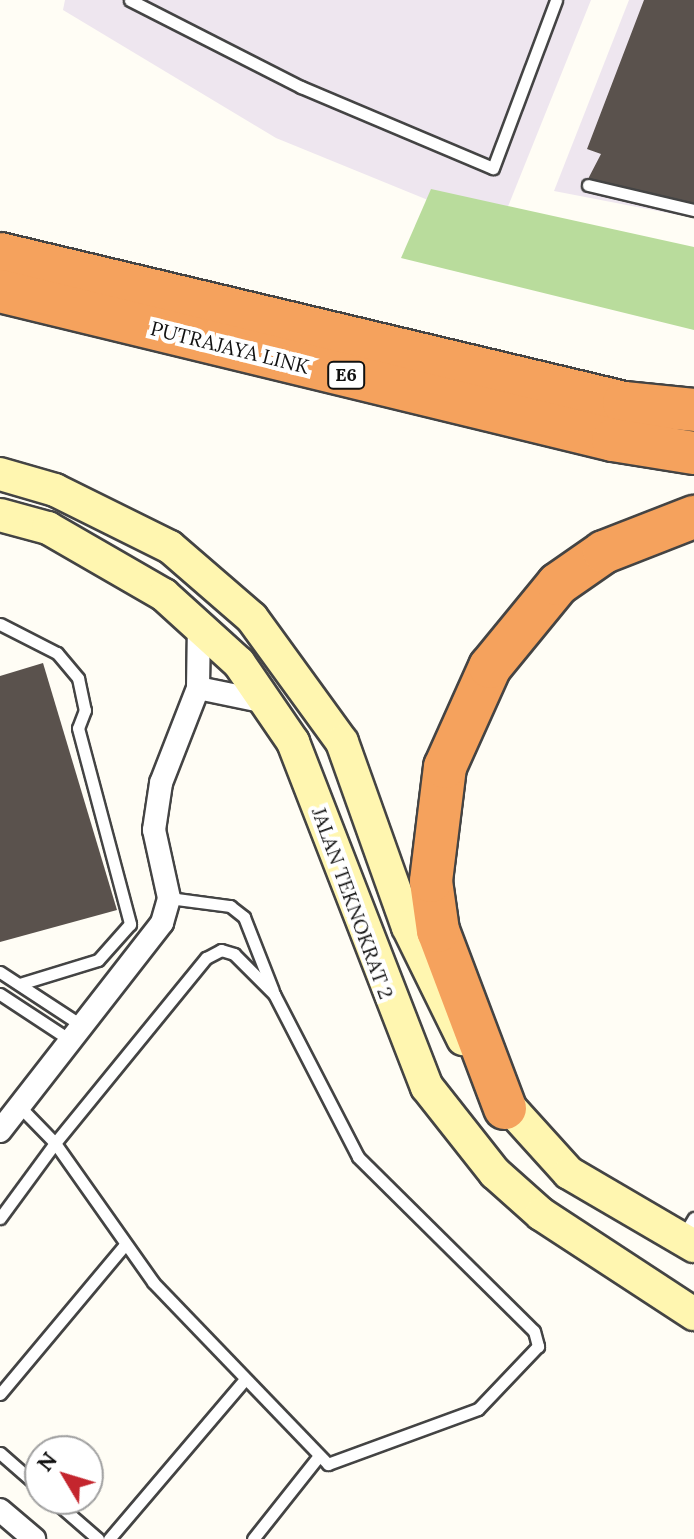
<!DOCTYPE html>
<html>
<head>
<meta charset="utf-8">
<style>
  body { margin:0 }
  #map { position:relative; width:694px; height:1539px; overflow:hidden; background:#fffdf5; font-family:Lora,serif }
  div>[style] { position:absolute }
  [style*='--x'] { left:calc(var(--x)*1px); top:calc(var(--y)*1px); width:calc(var(--w)*1px); rotate:calc(var(--a)*1deg) }
  .industrial>* { inset:0; background:#eee6ef }
  .forest>* { inset:0; background:#b9dc9c }
  .building>* { inset:0; background:#5a524d }
  .roads { filter:drop-shadow(2px 0 #444) drop-shadow(-2px 0 #444) drop-shadow(0 2px #444) drop-shadow(0 -2px #444) }
  .lane>* { height:11px; margin:-5.5px; padding:0 5.5px; transform-origin:5.5px; border-radius:5.5px; background:#fff }
  .street>* { height:22px; margin:-11px; padding:0 11px; transform-origin:11px; border-radius:11px; background:#fff }
  .secondary>* { height:32px; margin:-16px; padding:0 16px; transform-origin:16px; border-radius:16px; background:#fff6b0 }
  .highway>* { height:42px; margin:-21px; padding:0 21px; transform-origin:21px; border-radius:21px; background:#f5a25d }
  span { translate:-50% -50%; white-space:nowrap; text-align:center; line-height:1.15; -webkit-text-stroke:8px #fff; paint-order:stroke }
  .shield-label span { padding:2px 6px; background:#fff; border:2px solid; border-radius:6px; -webkit-text-stroke-width:0 }
  .shield-label { font-size:18px; color:#111; font-weight:700 }
  .street-label { font-size:20px; color:#111 }
  .north { position:absolute; left:24px; top:1435px; width:80px; height:80px; box-sizing:border-box; background:#fff; border:2px solid #a0a0a0; border-radius:50%; rotate:308deg; font-size:22px; font-weight:700; line-height:32px; text-align:center; color:#111 }
  .north::after { content:''; display:block; margin:auto; width:28px; height:36px; background:#c4262e; clip-path:polygon(50% 0,100% 100%,50% 72%,0 100%) }
</style>
</head>
<body>
<div id="map">
  <div class="industrial">
    <i style="clip-path:polygon(65px 0,591px 0,499px 229px,276px 138px,63px 10px)"></i>
    <i style="clip-path:polygon(629px 0,694px 0,694px 218px,554px 191px)"></i>
  </div>
  <div class="forest">
    <i style="clip-path:polygon(431px 189px,694px 247px,694px 330px,401px 258px)"></i>
  </div>
  <div class="building">
    <i style="clip-path:polygon(644px 0,694px 0,694px 203px,588px 179px,601px 154px,587px 149px)"></i>
    <i style="clip-path:polygon(43px 663px,117px 910px,0 942px,0 676px)"></i>
  </div>
  <div class="roads">
    <div class="lane">
      <i style="--x:130;--y:0;--w:192;--a:27"></i>
      <i style="--x:301;--y:87;--w:208;--a:22.9"></i>
      <i style="--x:493;--y:168;--w:179;--a:-69.4"></i>
      <i style="--x:588;--y:185;--w:109;--a:13.3"></i>
      <i style="--x:0;--y:624;--w:64;--a:27"></i>
      <i style="--x:57;--y:653;--w:33;--a:50"></i>
      <i style="--x:78;--y:678;--w:33;--a:78"></i>
      <i style="--x:85;--y:710;--w:19;--a:111"></i>
      <i style="--x:78;--y:728;--w:203;--a:75.1"></i>
      <i style="--x:130;--y:924;--w:48;--a:131.6"></i>
      <i style="--x:98;--y:960;--w:82;--a:162.9"></i>
      <i style="--x:169;--y:898;--w:62;--a:7.5"></i>
      <i style="--x:230;--y:906;--w:18;--a:38"></i>
      <i style="--x:244;--y:917;--w:79;--a:68.6"></i>
      <i style="--x:0;--y:972;--w:97;--a:33.2"></i>
      <i style="--x:0;--y:994;--w:84;--a:33.3"></i>
      <i style="--x:0;--y:1218;--w:93;--a:-53.7"></i>
      <i style="--x:55;--y:1143;--w:239;--a:-50.8"></i>
      <i style="--x:206;--y:958;--w:17;--a:-28"></i>
      <i style="--x:221;--y:950;--w:14;--a:17"></i>
      <i style="--x:234;--y:954;--w:57;--a:45"></i>
      <i style="--x:274;--y:994;--w:183;--a:62.7"></i>
      <i style="--x:358;--y:1157;--w:247;--a:44.7"></i>
      <i style="--x:534;--y:1331;--w:16;--a:75"></i>
      <i style="--x:538;--y:1346;--w:87;--a:133.6"></i>
      <i style="--x:478;--y:1409;--w:160;--a:159.9"></i>
      <i style="--x:328;--y:1464;--w:252;--a:-133.9"></i>
      <i style="--x:153;--y:1282;--w:170;--a:-125.2"></i>
      <i style="--x:55;--y:1143;--w:50;--a:-134.2"></i>
      <i style="--x:683;--y:1236;--w:21;--a:-59"></i>
      <i style="--x:0;--y:1394;--w:192;--a:-50.1"></i>
      <i style="--x:0;--y:1453;--w:53;--a:41.2"></i>
      <i style="--x:52;--y:1499;--w:61;--a:41"></i>
      <i style="--x:109;--y:1539;--w:210;--a:-49.6"></i>
      <i style="--x:253;--y:1539;--w:105;--a:-51.6"></i>
    </div>
    <div class="street">
      <i style="--x:198;--y:688;--w:69;--a:11.6"></i>
      <i style="--x:0;--y:1131;--w:264;--a:-52.1"></i>
      <i style="--x:162;--y:923;--w:26;--a:-74"></i>
      <i style="--x:169;--y:898;--w:70;--a:-102.4"></i>
      <i style="--x:154;--y:830;--w:48;--a:-81.5"></i>
      <i style="--x:161;--y:783;--w:102;--a:-68.7"></i>
      <i style="--x:198;--y:688;--w:61;--a:-89.1"></i>
      <i style="--x:0;--y:1510;--w:45;--a:40.5"></i>
    </div>
    <div class="secondary">
      <i style="--x:0;--y:474;--w:57;--a:16.2"></i>
      <i style="--x:55;--y:490;--w:128;--a:26.4"></i>
      <i style="--x:170;--y:547;--w:108;--a:40.9"></i>
      <i style="--x:252;--y:618;--w:153;--a:54"></i>
      <i style="--x:342;--y:742;--w:196;--a:70.4"></i>
      <i style="--x:408;--y:927;--w:125;--a:63.8"></i>
      <i style="--x:0;--y:515;--w:50;--a:15.2"></i>
      <i style="--x:48;--y:528;--w:134;--a:30"></i>
      <i style="--x:164;--y:595;--w:101;--a:42.2"></i>
      <i style="--x:239;--y:663;--w:96;--a:55.6"></i>
      <i style="--x:293;--y:742;--w:370;--a:68.8"></i>
      <i style="--x:427;--y:1087;--w:110;--a:51.7"></i>
      <i style="--x:495;--y:1173;--w:62;--a:41.7"></i>
      <i style="--x:541;--y:1214;--w:183;--a:33.2"></i>
      <i style="--x:493;--y:1089;--w:113;--a:47.9"></i>
      <i style="--x:569;--y:1173;--w:145;--a:30.3"></i>
    </div>
    <div class="highway">
      <i style="--x:0;--y:254;--w:642;--a:13.43"></i>
      <i style="--x:624;--y:403;--w:70;--a:5.7"></i>
      <i style="--x:0;--y:291;--w:631;--a:13.66"></i>
      <i style="--x:613;--y:440;--w:82;--a:9.1"></i>
      <i style="--x:505;--y:1108;--w:189;--a:-110.7"></i>
      <i style="--x:438;--y:931;--w:50;--a:-98"></i>
      <i style="--x:431;--y:881;--w:115;--a:-83"></i>
      <i style="--x:445;--y:767;--w:110;--a:-65.8"></i>
      <i style="--x:490;--y:667;--w:107;--a:-50.7"></i>
      <i style="--x:558;--y:584;--w:56;--a:-34.8"></i>
      <i style="--x:604;--y:552;--w:97;--a:-21.3"></i>
    </div>
  </div>
  <div class="shield-label">
    <span style="left:346px;top:375px">E6</span>
  </div>
  <div class="street-label">
    <span style="left:230px;top:347px;rotate:14deg">PUTRAJAYA LINK</span>
    <span style="left:353px;top:903px;rotate:70deg">JALAN TEKNOKRAT 2</span>
  </div>
  <div class="north">N</div>
</div>
</body>
</html>
